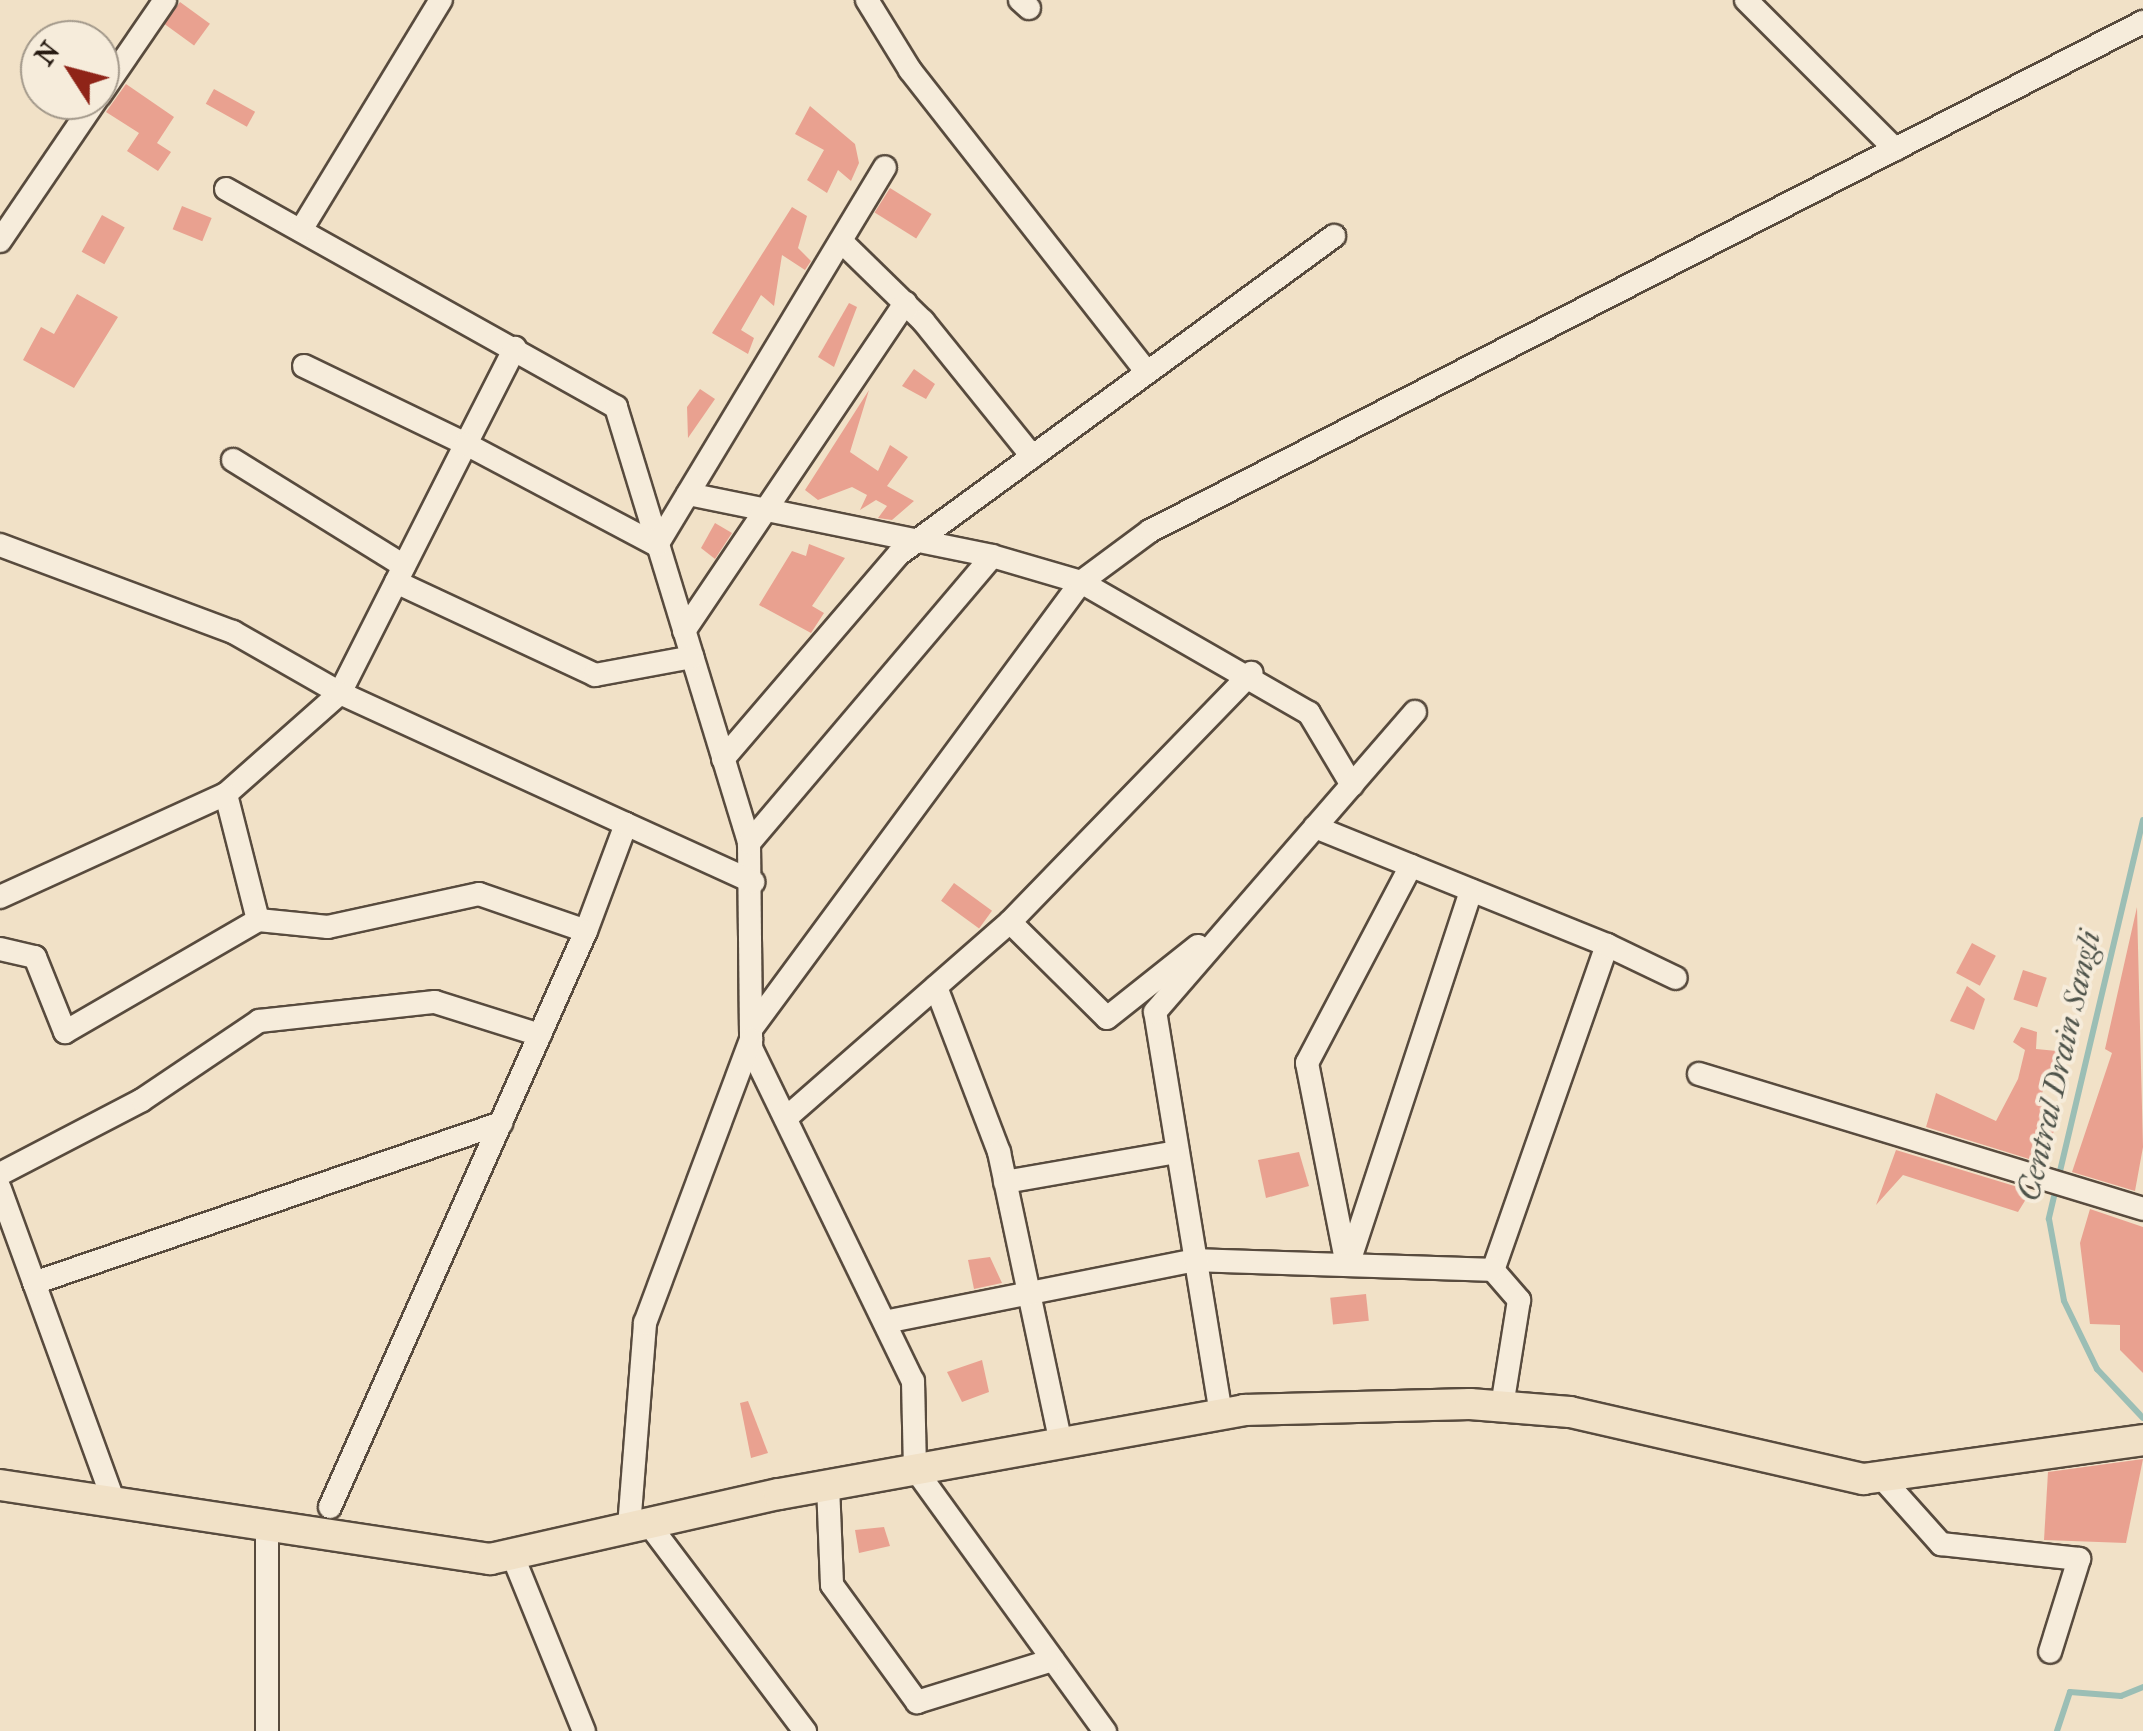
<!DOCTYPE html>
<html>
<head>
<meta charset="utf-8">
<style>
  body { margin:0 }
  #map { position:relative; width:2143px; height:1731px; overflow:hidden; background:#f1e1c7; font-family:"IM FELL French Canon",serif }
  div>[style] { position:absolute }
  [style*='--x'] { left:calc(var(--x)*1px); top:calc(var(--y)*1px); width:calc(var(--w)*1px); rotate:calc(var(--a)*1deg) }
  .stream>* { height:6px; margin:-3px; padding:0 3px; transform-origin:3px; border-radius:3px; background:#9bbeb5 }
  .building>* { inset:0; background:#e9a190; transform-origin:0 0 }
  .roads { filter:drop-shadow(2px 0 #584b3e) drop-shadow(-2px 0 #584b3e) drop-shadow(0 2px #584b3e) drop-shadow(0 -2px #584b3e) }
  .minor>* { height:22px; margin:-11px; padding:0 11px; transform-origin:11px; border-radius:11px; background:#f6ecdb }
  .major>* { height:30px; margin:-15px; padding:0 15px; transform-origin:15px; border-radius:15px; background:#f1e1c7 }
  span { translate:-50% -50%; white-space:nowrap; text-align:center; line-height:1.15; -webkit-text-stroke:8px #f6ecdb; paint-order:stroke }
  .water-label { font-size:32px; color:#4e534a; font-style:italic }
  .north { position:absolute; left:20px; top:20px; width:100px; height:100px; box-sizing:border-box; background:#f6ecdb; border:2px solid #a2988a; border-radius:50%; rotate:306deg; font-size:28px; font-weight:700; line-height:40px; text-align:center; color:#251910 }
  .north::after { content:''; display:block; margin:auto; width:35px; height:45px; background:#8f2418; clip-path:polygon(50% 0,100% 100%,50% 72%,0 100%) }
</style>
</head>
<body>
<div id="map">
  <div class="stream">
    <i style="--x:2143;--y:820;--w:410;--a:103.3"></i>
    <i style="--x:2049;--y:1219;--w:83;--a:79.6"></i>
    <i style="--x:2064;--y:1301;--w:76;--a:64.1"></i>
    <i style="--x:2097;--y:1369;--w:67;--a:46.8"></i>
    <i style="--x:2057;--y:1731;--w:41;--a:-71.6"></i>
    <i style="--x:2070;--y:1692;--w:51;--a:4.5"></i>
    <i style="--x:2121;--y:1696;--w:24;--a:-22"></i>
  </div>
  <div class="building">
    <i style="left:180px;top:2px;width:37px;height:27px;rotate:36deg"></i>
    <i style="clip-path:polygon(126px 84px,174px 117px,157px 143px,171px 152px,158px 171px,127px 151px,139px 133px,106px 112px)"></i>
    <i style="left:214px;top:89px;width:47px;height:17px;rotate:29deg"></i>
    <i style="clip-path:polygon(810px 106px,855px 144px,859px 163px,851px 181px,838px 170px,827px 193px,807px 180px,824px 150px,795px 134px)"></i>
    <i style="left:890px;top:188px;width:49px;height:29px;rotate:32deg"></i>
    <i style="left:182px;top:206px;width:32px;height:25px;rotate:22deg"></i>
    <i style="clip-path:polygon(792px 207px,807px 216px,798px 248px,811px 261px,805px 270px,782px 255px,774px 306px,761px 295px,741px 330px,754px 338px,748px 354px,712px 333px)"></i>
    <i style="left:102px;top:215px;width:26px;height:42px;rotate:29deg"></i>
    <i style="clip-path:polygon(77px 294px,118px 317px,74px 388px,23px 360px,41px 327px,54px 334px)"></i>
    <i style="clip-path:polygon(849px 303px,857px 307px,834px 367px,818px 357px)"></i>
    <i style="clip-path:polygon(914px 369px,935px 384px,926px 399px,902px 386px)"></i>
    <i style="clip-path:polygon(700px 389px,715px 399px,688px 438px,687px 407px)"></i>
    <i style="clip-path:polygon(869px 390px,850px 452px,878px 471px,890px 445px,908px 457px,887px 486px,914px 501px,892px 520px,878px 518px,887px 506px,876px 500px,860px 510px,867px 495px,852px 487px,818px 500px,805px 490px)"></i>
    <i style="clip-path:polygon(715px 523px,732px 533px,715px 559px,701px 548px)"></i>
    <i style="clip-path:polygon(809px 544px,845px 558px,812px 606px,824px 613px,811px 633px,759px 605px,792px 551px,806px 556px)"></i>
    <i style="left:954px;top:883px;width:47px;height:22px;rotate:36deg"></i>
    <i style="clip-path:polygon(2137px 907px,2143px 1147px,2135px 1191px,2072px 1172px,2112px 1053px,2105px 1049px)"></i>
    <i style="left:1972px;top:943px;width:27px;height:34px;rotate:28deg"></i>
    <i style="left:2023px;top:970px;width:25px;height:31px;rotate:18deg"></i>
    <i style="clip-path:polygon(1967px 986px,1985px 999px,1974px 1030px,1950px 1021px)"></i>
    <i style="clip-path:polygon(2021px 1027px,2037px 1032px,2036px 1049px,2057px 1051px,2038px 1105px,2061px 1112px,2042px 1163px,1926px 1127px,1936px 1093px,1996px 1121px,2018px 1079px,2025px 1050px,2013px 1042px)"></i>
    <i style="clip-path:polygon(1896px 1150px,2031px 1191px,2018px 1212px,1903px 1175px,1876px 1205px)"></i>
    <i style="clip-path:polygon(1299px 1152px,1309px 1186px,1266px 1198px,1258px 1160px)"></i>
    <i style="clip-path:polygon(2090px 1209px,2143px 1227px,2143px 1373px,2120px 1350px,2120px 1325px,2090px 1324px,2080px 1243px)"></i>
    <i style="clip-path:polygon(990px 1257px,1002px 1283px,974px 1289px,968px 1260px)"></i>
    <i style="left:1366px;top:1294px;width:27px;height:36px;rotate:84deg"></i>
    <i style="clip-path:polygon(982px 1360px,989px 1392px,962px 1402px,947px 1372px)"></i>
    <i style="clip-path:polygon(748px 1401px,768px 1453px,751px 1458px,740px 1403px)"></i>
    <i style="clip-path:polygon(2143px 1459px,2126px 1543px,2044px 1540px,2048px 1472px)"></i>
    <i style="clip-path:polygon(884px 1527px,890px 1546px,859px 1553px,855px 1530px)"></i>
  </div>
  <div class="roads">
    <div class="minor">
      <i style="--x:867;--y:0;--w:82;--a:58.4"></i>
      <i style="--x:910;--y:70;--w:384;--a:51.9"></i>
      <i style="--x:1020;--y:0;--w:12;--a:42"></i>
      <i style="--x:1746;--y:0;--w:211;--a:45"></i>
      <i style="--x:100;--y:95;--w:115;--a:-55.6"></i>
      <i style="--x:226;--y:189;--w:447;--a:29.2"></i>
      <i style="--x:616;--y:407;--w:456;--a:73"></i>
      <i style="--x:749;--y:843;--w:205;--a:89.4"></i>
      <i style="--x:751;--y:1048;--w:370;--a:64.1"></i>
      <i style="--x:913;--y:1381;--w:88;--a:88.7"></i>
      <i style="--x:915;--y:1469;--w:324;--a:54.1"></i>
      <i style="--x:301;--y:230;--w:269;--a:-58.7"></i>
      <i style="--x:0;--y:241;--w:171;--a:-55.8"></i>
      <i style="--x:841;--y:241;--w:115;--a:44.3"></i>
      <i style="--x:923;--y:321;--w:174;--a:51.1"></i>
      <i style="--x:304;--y:366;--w:180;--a:25.7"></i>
      <i style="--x:466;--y:444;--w:108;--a:-63"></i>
      <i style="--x:233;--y:460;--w:201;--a:31.8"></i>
      <i style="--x:688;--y:494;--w:310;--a:11.5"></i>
      <i style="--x:0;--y:545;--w:249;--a:20.5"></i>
      <i style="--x:233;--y:632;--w:123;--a:29.7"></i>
      <i style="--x:340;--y:693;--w:279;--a:-63.2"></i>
      <i style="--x:466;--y:444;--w:216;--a:27.9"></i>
      <i style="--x:657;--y:545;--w:441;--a:-58.9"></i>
      <i style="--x:396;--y:582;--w:220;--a:25"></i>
      <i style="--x:595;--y:675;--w:99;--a:-10.5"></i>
      <i style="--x:684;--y:631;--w:396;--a:-56"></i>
      <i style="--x:723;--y:759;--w:270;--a:-49.4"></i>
      <i style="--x:899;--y:554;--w:539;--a:-36.17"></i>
      <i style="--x:626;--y:824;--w:114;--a:110.5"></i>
      <i style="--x:586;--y:931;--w:113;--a:-160.9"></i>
      <i style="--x:479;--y:894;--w:155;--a:167.7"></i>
      <i style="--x:328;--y:927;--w:70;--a:-174.3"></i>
      <i style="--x:258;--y:920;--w:130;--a:-104.3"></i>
      <i style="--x:226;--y:794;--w:152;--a:-41.5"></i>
      <i style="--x:340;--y:693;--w:315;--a:24.6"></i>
      <i style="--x:626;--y:824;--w:140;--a:24.5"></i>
      <i style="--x:1315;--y:827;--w:315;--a:22"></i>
      <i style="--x:1607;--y:945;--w:344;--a:109.3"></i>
      <i style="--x:1493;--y:1270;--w:40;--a:49"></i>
      <i style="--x:1519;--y:1300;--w:107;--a:99.1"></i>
      <i style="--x:749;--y:843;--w:376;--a:-49.7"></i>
      <i style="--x:992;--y:556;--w:93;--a:16.3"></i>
      <i style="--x:1081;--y:582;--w:86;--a:-36.5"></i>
      <i style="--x:1150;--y:531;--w:1116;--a:-27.14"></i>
      <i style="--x:0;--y:897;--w:248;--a:-24.5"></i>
      <i style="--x:1010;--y:922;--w:136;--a:44.7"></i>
      <i style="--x:1107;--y:1018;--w:116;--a:-38.4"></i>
      <i style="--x:1607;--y:945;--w:76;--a:25.6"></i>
      <i style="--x:0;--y:949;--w:36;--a:13"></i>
      <i style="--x:35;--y:957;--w:81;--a:68.2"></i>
      <i style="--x:65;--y:1032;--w:223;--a:-30.1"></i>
      <i style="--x:936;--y:987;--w:177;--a:69.1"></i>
      <i style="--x:999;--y:1152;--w:298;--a:78"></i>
      <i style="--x:752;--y:1028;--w:554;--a:-53.58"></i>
      <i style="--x:1081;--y:582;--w:263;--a:29.9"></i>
      <i style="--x:1309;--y:713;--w:84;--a:59.2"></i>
      <i style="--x:1699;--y:1074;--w:464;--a:16.9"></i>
      <i style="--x:786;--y:1118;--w:298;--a:-41.2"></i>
      <i style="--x:1010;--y:922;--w:347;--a:-45.9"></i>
      <i style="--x:0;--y:1174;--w:160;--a:-27.5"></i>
      <i style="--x:142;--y:1100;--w:141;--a:-34"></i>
      <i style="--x:259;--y:1021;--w:177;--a:-6.2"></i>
      <i style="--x:435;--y:1002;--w:110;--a:17.4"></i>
      <i style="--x:1005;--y:1182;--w:175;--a:-9.9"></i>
      <i style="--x:0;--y:1189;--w:333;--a:70"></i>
      <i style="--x:1349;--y:1262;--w:391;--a:-71.8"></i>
      <i style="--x:1347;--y:1265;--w:206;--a:-101.2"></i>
      <i style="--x:1307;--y:1063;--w:223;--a:-62.2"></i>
      <i style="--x:34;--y:1283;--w:494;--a:-18.9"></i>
      <i style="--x:885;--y:1322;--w:316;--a:-11.3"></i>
      <i style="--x:1195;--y:1260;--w:298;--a:1.9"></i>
      <i style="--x:1221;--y:1414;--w:407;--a:-99.3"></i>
      <i style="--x:1155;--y:1012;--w:397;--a:-49.1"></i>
      <i style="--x:1882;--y:1478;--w:89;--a:48.2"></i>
      <i style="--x:1941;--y:1544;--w:139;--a:6.2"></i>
      <i style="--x:2079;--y:1559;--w:97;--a:107.3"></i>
      <i style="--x:828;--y:1485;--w:100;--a:87.7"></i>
      <i style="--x:832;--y:1585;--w:145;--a:54"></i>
      <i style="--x:917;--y:1702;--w:142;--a:-17.2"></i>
      <i style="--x:330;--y:1507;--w:630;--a:-66.04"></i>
      <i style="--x:648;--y:1523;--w:261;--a:53"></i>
      <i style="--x:267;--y:1525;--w:206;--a:90"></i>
      <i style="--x:629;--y:1527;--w:205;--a:-85.5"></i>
      <i style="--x:645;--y:1323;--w:303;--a:-69.5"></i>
      <i style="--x:512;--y:1554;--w:191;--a:67.9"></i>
    </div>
    <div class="major">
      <i style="--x:0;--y:1485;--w:496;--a:8.6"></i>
      <i style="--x:490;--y:1559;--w:296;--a:-12.7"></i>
      <i style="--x:779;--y:1494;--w:473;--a:-10.2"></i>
      <i style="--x:1244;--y:1410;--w:226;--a:-1.5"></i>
      <i style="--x:1470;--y:1404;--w:100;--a:4.6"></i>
      <i style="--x:1570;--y:1412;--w:301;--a:12.9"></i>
      <i style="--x:1863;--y:1479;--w:283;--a:-7.9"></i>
    </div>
  </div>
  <div class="water-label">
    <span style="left:2060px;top:1066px;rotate:-77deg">Central Drain Sangli</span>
  </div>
  <div class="north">N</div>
</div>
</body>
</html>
